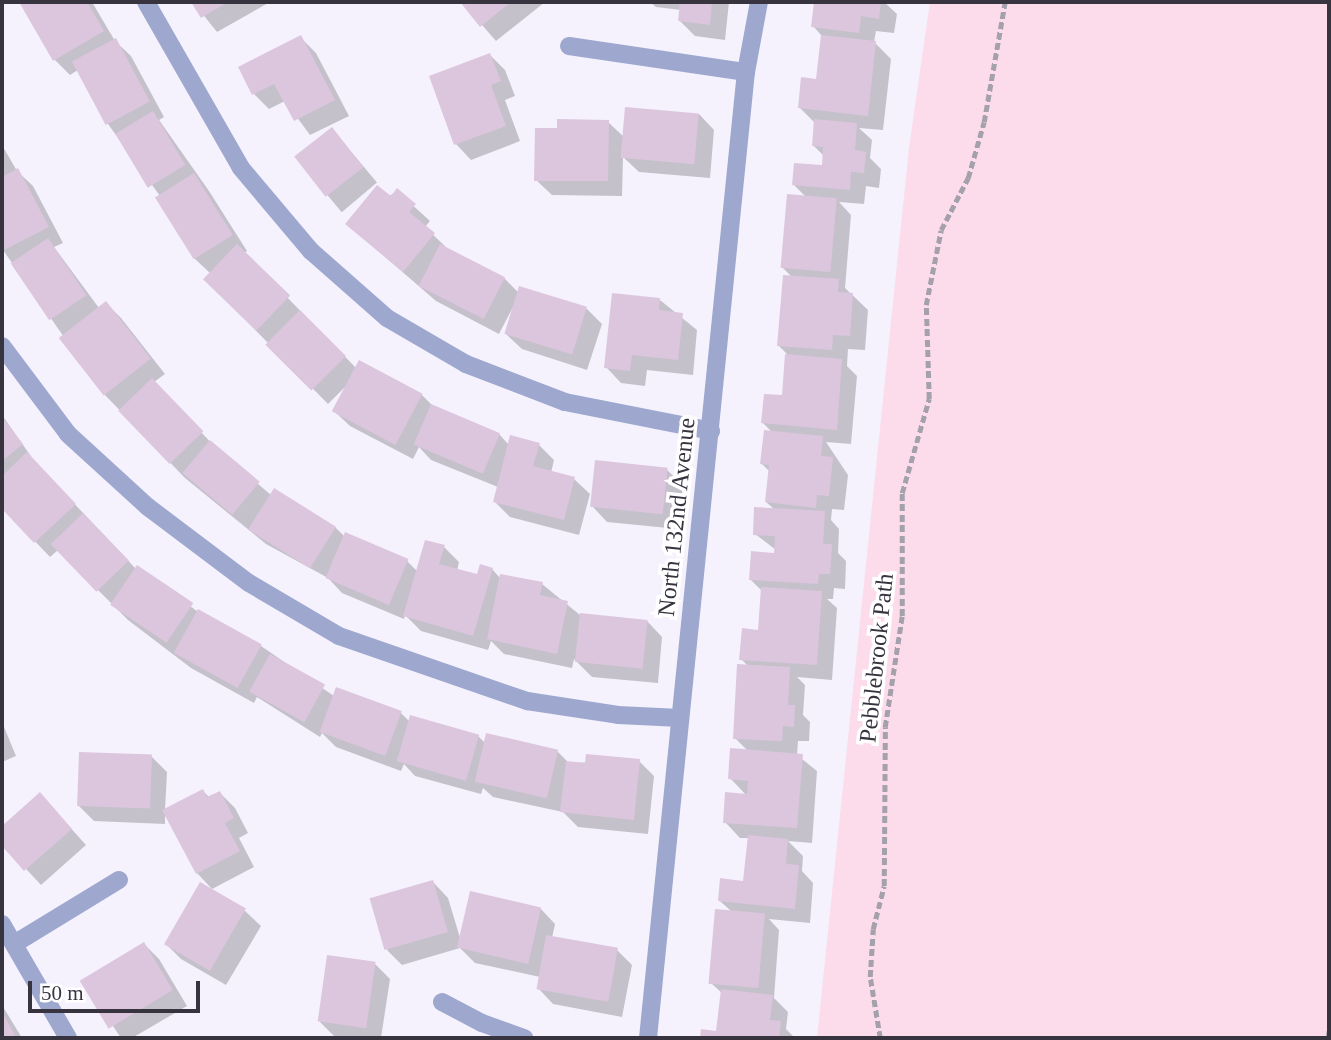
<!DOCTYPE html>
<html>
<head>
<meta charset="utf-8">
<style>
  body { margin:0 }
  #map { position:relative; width:1331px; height:1040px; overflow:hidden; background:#f5f2fe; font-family:Georgia,serif }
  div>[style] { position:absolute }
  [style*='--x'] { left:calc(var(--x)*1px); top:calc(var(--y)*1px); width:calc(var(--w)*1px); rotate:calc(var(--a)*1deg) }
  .green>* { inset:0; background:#fcdbea }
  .shadow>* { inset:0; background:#0003; transform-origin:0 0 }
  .building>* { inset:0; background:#dcc6de; transform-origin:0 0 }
  .path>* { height:4.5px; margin-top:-2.25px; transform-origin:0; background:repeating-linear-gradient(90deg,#a4a1ad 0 7px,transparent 0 10.5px) }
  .street>* { height:18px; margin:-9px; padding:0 9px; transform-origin:9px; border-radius:9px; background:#9ea8cf }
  span { translate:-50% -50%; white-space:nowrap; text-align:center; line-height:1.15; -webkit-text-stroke:7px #fff; paint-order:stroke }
  .street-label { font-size:24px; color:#37343f }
  .frame { position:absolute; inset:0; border:4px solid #37343f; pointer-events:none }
  .scale { position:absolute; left:28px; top:981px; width:172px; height:32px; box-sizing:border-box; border:4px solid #37343f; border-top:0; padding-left:9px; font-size:21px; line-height:24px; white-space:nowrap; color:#37343f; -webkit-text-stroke:5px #fff; paint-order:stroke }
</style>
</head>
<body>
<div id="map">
  <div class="green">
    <i style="clip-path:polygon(930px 2px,1329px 2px,1329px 1038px,817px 1038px,909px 148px)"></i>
  </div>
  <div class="shadow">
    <i style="clip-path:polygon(21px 2px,92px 2px,115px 41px,131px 56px,164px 117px,159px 120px,209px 191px,247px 251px,244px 253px,356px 368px,422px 395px,435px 408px,499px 434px,509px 445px,539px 445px,554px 460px,551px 473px,574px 479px,590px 494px,579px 535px,510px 517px,494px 501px,498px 487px,431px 460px,419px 447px,413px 459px,350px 426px,334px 411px,346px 386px,328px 404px,205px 279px,210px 273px,195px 259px,160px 196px,108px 124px,78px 70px,70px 75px,55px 60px)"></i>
    <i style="clip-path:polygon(193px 2px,270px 2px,217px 32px)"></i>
    <i style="clip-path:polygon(462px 2px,545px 2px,496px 41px)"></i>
    <i style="clip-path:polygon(650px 2px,729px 2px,725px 40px,695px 36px,680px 21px,681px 10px,656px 7px)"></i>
    <i style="clip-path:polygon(816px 2px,884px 2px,897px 14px,894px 33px,876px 31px,874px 42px,891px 59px,883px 130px,859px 128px,872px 140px,870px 158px,881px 169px,879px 188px,866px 186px,864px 204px,839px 202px,851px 215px,845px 288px,868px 310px,865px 350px,848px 349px,847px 366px,857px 376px,851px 444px,826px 442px,848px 475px,844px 510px,832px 509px,831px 520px,839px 529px,838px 553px,846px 561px,845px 589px,834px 588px,833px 599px,827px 599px,837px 608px,832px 680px,797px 677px,805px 685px,803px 715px,810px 722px,809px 741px,798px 741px,797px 755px,817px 771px,812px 843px,788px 841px,803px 856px,802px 871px,813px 883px,810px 923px,769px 919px,779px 930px,774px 998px,788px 1012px,786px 1029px,795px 1038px,702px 1038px,703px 1031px,718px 1033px,723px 994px,711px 983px,732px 912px,720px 901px,745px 883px,749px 838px,740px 838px,725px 822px,747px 796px,730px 778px,749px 752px,735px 738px,749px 667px,741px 659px,760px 631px,762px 591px,751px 580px,776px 555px,776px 550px,755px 534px,775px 510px,766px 502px,770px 472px,762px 464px,772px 432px,763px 423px,783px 397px,787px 354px,779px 346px,792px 277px,782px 267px,806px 197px,794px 185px,823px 167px,824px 156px,813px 145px,815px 123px,799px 107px,817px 80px,822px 36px,813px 26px)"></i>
    <i style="clip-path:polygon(301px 38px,316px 53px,349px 116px,310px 135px,285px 101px,269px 109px,254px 94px)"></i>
    <i style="clip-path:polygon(490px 55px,505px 70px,515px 96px,505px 100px,520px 141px,471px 160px,456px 144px)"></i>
    <i style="clip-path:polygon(699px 114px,714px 130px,710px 178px,639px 172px,623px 157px,622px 196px,552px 195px,536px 180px,558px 130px,608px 122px,625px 138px)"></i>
    <i style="left:332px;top:129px;width:70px;height:46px;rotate:50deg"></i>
    <i style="clip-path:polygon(2px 145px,17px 171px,33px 186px,63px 243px,54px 247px,99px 308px,106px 303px,121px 318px,165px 374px,154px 382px,216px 448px,271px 495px,335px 527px,345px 537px,407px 561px,418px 572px,444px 547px,459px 562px,457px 571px,478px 577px,492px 569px,501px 579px,542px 584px,580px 615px,647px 621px,662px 637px,658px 683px,592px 677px,574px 659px,572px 668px,504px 654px,491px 641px,488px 650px,421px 631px,405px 615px,404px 619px,342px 593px,328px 578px,266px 544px,185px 478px,104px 394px,3px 250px)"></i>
    <i style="clip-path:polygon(397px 191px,430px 221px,425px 227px,450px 251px,504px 278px,519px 293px,521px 288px,587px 309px,602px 324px,587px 370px,522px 349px,506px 334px,513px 307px,499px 334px,436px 301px,347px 224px)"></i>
    <i style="clip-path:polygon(660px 300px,697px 330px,693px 375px,647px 370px,645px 386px,621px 383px,606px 367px)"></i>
    <i style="clip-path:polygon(2px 415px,35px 462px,136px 569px,200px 613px,261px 646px,334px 696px,337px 689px,401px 713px,410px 722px,478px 736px,486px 744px,557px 751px,569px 763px,639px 761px,654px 776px,648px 834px,578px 827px,563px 812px,493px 797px,483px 788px,481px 794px,415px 776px,404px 764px,401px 771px,336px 747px,322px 733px,320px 737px,257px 697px,254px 703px,191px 668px,128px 620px,58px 550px,50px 557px,2px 507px)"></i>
    <i style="clip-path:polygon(667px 470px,683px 485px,678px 529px,607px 522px,592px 506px)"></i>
    <i style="clip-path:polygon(2px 722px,16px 756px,2px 762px)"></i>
    <i style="clip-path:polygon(152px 757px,167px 772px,165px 810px,203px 791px,210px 798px,220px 793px,235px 808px,248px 833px,239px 838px,254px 867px,212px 889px,197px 873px,165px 813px,165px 824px,94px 821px,79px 806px)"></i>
    <i style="clip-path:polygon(40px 794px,86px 845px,41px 885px,2px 843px,2px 829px)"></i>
    <i style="clip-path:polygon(433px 882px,448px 898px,461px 941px,540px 908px,555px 924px,552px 938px,617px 950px,632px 965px,622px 1017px,553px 1004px,538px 988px,540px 977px,475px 963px,460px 948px,402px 965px,387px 950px)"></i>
    <i style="clip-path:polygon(200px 885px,245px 911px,261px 926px,226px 985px,181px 959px,166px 944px)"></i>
    <i style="clip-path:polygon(144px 944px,159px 959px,187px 1006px,132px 1038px,121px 1038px,82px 980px)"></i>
    <i style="clip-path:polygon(375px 964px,390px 979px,381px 1038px,334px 1036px,319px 1021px)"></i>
    <i style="clip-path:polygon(2px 1005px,22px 1038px,2px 1038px)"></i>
  </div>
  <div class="building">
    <i style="clip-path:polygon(19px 2px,87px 2px,104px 31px,53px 61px)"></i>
    <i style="clip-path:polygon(191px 2px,228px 2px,201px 18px)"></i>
    <i style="clip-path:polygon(460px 2px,511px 2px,480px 27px)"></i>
    <i style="clip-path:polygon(680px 2px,712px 2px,710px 25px,678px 21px)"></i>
    <i style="clip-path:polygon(814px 2px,881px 2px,879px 19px,861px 16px,859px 33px,811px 27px)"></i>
    <i style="clip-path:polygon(301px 35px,335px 100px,294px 121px,274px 84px,252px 95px,238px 67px)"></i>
    <i style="clip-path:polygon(821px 35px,876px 41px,868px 116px,798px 108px,801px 77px,816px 79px)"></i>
    <i style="left:116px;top:38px;width:72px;height:50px;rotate:62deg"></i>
    <i style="clip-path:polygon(490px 53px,501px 81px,491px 85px,506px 126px,454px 145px,429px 76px)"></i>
    <i style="left:625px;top:107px;width:74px;height:51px;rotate:5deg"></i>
    <i style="left:153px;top:111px;width:63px;height:44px;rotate:59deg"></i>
    <i style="clip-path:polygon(557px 119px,609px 120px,608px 181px,534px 181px,535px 128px,557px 128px)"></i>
    <i style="clip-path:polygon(814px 119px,857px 123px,855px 150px,866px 152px,864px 173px,851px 172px,850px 190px,792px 185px,794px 163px,822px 165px,823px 147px,812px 146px)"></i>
    <i style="left:332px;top:127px;width:51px;height:48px;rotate:52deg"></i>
    <i style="clip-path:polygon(18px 168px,49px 227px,2px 251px,2px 177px)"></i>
    <i style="left:194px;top:173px;width:73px;height:46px;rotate:58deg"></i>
    <i style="clip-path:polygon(377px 185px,391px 196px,397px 188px,416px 204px,409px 212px,435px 233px,403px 272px,345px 224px)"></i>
    <i style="left:787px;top:194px;width:50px;height:74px;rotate:5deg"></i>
    <i style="left:48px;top:238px;width:69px;height:45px;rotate:56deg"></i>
    <i style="left:237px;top:244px;width:74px;height:49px;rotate:44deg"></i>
    <i style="left:440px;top:244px;width:73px;height:47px;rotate:27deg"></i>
    <i style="clip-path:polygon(783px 275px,839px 279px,838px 292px,853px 293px,850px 336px,833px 335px,832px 350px,777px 346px)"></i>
    <i style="left:519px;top:286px;width:71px;height:50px;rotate:17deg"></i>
    <i style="clip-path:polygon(612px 293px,660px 298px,659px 310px,683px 313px,678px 360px,632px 355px,630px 371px,604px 368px)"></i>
    <i style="left:106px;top:301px;width:73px;height:60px;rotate:52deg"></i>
    <i style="left:300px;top:310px;width:65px;height:49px;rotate:45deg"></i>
    <i style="clip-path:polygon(785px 354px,842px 359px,837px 430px,761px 423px,764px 394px,782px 395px)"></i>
    <i style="left:359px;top:360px;width:72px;height:58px;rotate:28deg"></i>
    <i style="left:152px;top:378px;width:74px;height:47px;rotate:46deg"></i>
    <i style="left:431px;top:404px;width:75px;height:44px;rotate:23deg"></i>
    <i style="clip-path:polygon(2px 417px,23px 444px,2px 461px)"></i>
    <i style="clip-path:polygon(764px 430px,823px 436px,821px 456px,833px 457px,829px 496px,817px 495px,816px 508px,765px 502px,769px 465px,760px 464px)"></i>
    <i style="clip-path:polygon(510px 435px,540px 443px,533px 466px,575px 477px,564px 520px,493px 502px)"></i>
    <i style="left:210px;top:440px;width:65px;height:43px;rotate:40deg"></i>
    <i style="clip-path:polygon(27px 452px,76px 504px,34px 543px,2px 509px,2px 476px)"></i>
    <i style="left:595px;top:460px;width:73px;height:47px;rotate:6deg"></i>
    <i style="left:274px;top:488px;width:73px;height:49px;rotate:32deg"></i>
    <i style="clip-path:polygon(754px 507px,825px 511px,823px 544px,832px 544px,830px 574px,819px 574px,818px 584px,749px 580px,751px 551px,774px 553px,775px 536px,753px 535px)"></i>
    <i style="left:83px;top:513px;width:66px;height:45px;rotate:46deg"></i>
    <i style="left:345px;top:532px;width:69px;height:50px;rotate:23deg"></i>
    <i style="clip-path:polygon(425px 540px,445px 545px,439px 564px,477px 574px,480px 564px,493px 568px,473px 636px,403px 616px)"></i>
    <i style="left:137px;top:565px;width:68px;height:48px;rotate:34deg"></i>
    <i style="clip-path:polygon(500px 574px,543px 582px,540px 595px,568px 601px,557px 654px,487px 639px)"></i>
    <i style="clip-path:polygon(761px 587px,822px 591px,817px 665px,739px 660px,742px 628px,758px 630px)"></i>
    <i style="left:198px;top:609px;width:73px;height:50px;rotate:29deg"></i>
    <i style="left:580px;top:613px;width:68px;height:49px;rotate:6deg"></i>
    <i style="left:270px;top:654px;width:63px;height:43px;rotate:29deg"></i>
    <i style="clip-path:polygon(737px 664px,790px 667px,788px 705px,795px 705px,794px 727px,783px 726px,782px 741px,733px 739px)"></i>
    <i style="left:336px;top:687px;width:70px;height:48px;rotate:20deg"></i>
    <i style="left:410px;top:715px;width:72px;height:48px;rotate:16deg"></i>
    <i style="left:486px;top:733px;width:74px;height:50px;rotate:13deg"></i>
    <i style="clip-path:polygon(730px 748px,803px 754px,797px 828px,723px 823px,725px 792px,747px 794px,748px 781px,728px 779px)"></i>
    <i style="left:79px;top:752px;width:73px;height:54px;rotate:2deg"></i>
    <i style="clip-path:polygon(586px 754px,640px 759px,634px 820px,560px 812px,566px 761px,585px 763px)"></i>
    <i style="clip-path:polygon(203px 789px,207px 797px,220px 791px,234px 818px,225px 823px,240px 851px,196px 874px,162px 810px)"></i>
    <i style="clip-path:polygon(40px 792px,72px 829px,24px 871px,2px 846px,2px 826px)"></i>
    <i style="clip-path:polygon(748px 835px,788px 839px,786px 864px,799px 865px,795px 909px,718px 901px,720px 878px,743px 881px)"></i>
    <i style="left:433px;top:880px;width:54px;height:66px;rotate:74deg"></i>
    <i style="left:200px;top:882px;width:53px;height:72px;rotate:30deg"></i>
    <i style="left:470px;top:891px;width:73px;height:58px;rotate:13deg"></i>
    <i style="left:715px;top:909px;width:50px;height:75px;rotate:5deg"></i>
    <i style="left:546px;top:935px;width:73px;height:55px;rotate:10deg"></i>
    <i style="left:144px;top:942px;width:56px;height:75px;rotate:59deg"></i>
    <i style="left:327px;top:955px;width:49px;height:67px;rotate:8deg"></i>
    <i style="clip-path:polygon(721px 989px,773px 995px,770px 1020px,781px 1021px,779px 1038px,700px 1038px,701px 1029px,716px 1031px)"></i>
    <i style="clip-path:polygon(2px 1012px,15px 1035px,10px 1038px,2px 1038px)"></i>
  </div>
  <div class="path">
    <i style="--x:880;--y:1038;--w:62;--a:-99.3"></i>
    <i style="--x:870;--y:977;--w:48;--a:-86.4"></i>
    <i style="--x:873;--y:929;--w:44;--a:-75.7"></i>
    <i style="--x:884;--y:886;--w:159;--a:-89.6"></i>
    <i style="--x:885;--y:727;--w:112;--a:-81.3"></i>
    <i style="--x:902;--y:616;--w:123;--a:-90"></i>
    <i style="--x:902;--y:493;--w:98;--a:-74"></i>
    <i style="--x:929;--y:399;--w:94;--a:-91.8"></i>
    <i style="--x:926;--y:305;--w:76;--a:-78.7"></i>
    <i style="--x:941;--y:230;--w:59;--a:-62.6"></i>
    <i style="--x:968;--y:178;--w:58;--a:-74.1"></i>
    <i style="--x:984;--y:122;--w:122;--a:-80.1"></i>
    <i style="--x:1328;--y:1038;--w:8;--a:-83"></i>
  </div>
  <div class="street">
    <i style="--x:146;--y:2;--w:191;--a:60.2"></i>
    <i style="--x:241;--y:168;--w:109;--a:49.9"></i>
    <i style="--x:311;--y:251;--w:101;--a:41.4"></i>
    <i style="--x:387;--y:318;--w:91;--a:30.2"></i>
    <i style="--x:466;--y:364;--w:106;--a:21"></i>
    <i style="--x:565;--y:402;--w:149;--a:11.2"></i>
    <i style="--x:569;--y:46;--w:179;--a:8.4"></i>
    <i style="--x:2;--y:346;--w:110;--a:53.1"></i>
    <i style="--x:68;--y:434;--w:108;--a:42.4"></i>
    <i style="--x:148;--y:507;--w:126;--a:37"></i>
    <i style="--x:249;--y:583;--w:104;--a:30.5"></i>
    <i style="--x:339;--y:636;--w:199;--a:19.1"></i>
    <i style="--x:527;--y:701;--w:92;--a:8.7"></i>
    <i style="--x:618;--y:715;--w:62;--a:2.8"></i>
    <i style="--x:2;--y:924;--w:132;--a:59.9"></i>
    <i style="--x:14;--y:944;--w:123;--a:-31.4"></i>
    <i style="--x:442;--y:1002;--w:45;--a:27.7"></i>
    <i style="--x:482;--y:1023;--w:45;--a:19.7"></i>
    <i style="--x:648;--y:1038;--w:971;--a:-84.21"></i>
    <i style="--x:746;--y:72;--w:71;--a:-79.5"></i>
  </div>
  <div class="street-label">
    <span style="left:677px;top:517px;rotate:-84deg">North 132nd Avenue</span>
    <span style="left:877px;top:658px;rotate:-84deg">Pebblebrook Path</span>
  </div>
  <div class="frame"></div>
  <div class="scale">50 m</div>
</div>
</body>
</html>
